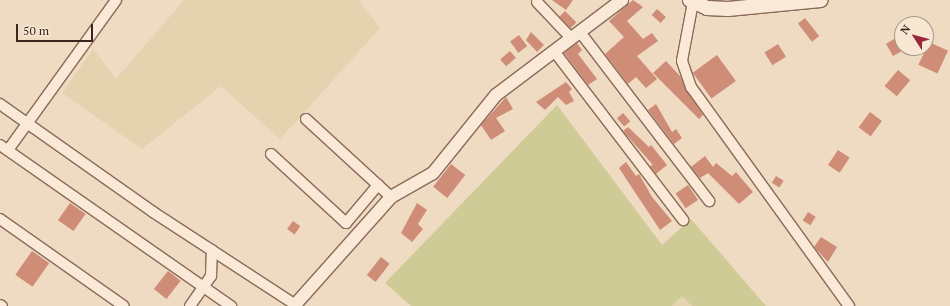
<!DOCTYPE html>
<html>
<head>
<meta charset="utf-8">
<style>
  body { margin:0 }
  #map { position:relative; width:950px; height:306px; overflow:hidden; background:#efdac2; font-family:"PT Serif",serif }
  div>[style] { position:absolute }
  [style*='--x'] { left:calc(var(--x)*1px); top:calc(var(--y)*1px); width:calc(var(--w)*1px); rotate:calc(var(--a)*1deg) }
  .farmland>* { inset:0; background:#e5d3af }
  .green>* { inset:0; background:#cecb96 }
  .building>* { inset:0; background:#cf8c77; transform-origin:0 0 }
  .roads { filter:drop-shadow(1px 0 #8a6a59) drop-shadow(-1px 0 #8a6a59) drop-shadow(0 1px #8a6a59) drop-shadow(0 -1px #8a6a59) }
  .minor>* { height:10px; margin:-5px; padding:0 5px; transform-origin:5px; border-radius:5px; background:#fae9d6 }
  .tertiary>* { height:12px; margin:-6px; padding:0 6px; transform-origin:6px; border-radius:6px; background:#fae9d6 }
  .secondary>* { height:14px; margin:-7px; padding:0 7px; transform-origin:7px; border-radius:7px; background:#fae9d6 }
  span { translate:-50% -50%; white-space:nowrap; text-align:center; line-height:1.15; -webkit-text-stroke:3.5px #f7e6d2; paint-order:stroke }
  .north { position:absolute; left:894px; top:16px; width:40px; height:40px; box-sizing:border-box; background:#f7e6d2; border:1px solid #ab998a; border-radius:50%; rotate:306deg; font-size:11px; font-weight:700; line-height:16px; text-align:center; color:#39261d }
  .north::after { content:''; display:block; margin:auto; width:14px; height:18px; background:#9b273c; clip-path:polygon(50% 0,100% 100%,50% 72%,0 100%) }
  .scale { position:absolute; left:16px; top:24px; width:77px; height:18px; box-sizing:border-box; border:2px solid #39261d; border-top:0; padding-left:5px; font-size:12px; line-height:14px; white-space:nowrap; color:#39261d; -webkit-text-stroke:3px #f7e6d2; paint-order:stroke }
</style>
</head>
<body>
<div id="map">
  <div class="farmland">
    <i style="clip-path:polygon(184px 0,358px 0,380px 28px,280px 139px,221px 86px,142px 149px,62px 93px,93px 49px,116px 79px)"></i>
    <i style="clip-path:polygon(682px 296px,692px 306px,672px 306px)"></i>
  </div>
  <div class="green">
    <i style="clip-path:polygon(557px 105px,662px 245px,691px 219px,766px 306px,692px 306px,682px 296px,672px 306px,411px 306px,385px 283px)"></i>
  </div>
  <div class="building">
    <i style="clip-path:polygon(552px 0,573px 0,566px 10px)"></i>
    <i style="clip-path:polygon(633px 0,643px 7px,627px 21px,643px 39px,652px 33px,658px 41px,637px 56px,657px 79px,646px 88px,636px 77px,628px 84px,605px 54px,624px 37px,609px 21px)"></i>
    <i style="left:657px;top:9px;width:12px;height:8px;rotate:42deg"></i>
    <i style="left:565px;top:11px;width:16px;height:8px;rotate:45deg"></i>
    <i style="left:805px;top:18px;width:23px;height:9px;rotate:52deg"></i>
    <i style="clip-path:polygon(531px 32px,544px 45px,537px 52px,526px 40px)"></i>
    <i style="clip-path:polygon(902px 34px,902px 51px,893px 56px,886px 44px)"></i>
    <i style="left:519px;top:35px;width:14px;height:11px;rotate:54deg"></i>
    <i style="left:929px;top:42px;width:21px;height:25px;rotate:25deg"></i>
    <i style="clip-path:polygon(577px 43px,582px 50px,578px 54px,597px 79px,588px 85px,564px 53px)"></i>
    <i style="left:778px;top:44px;width:15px;height:16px;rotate:58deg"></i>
    <i style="left:510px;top:51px;width:9px;height:13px;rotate:49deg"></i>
    <i style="left:717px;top:55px;width:32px;height:30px;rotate:54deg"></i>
    <i style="clip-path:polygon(666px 61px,680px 76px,703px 115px,699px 119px,653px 73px)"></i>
    <i style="left:898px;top:70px;width:16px;height:21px;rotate:40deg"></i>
    <i style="clip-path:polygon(566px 82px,572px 89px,569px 92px,574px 101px,566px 105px,558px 97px,545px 110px,536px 102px)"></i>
    <i style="clip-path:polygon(506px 97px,513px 109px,496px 118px,505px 131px,491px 140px,481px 125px)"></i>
    <i style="clip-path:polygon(656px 104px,672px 132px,676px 129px,682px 138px,674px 144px,648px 110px)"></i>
    <i style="left:870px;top:112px;width:15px;height:19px;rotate:37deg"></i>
    <i style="left:623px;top:113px;width:11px;height:8px;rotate:49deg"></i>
    <i style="clip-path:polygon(628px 127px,649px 147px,651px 145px,667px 165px,656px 174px,650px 166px,653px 165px,623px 131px)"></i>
    <i style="left:838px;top:150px;width:14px;height:18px;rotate:34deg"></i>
    <i style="clip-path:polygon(705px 156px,713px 167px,716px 163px,732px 176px,736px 172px,753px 192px,739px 204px,708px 173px,700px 178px,691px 167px)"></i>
    <i style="clip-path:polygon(626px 162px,636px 176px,639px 174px,652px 197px,672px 221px,660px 230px,619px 168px)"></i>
    <i style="left:451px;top:164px;width:18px;height:29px;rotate:38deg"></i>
    <i style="left:776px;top:176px;width:9px;height:8px;rotate:32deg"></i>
    <i style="left:688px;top:185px;width:18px;height:15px;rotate:56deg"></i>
    <i style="left:70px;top:203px;width:19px;height:21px;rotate:35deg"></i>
    <i style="clip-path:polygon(417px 203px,427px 210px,418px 224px,423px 229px,412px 242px,401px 233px)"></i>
    <i style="left:808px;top:212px;width:9px;height:10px;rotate:32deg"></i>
    <i style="left:293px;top:221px;width:9px;height:10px;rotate:36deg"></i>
    <i style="clip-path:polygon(821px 237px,837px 247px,828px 262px,814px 247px)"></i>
    <i style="left:32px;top:251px;width:21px;height:29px;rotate:35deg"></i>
    <i style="left:381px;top:257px;width:11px;height:23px;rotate:38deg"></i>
    <i style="left:168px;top:271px;width:16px;height:23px;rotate:38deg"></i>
  </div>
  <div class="roads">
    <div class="minor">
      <i style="--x:537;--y:2;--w:50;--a:46.6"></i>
      <i style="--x:693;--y:2;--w:60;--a:100.6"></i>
      <i style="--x:682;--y:61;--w:28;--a:71"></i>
      <i style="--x:691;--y:87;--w:270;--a:54.2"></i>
      <i style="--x:580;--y:32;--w:213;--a:52.6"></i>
      <i style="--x:554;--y:51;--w:213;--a:52.6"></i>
      <i style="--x:0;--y:104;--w:187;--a:35.2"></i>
      <i style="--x:153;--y:212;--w:172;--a:33.1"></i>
      <i style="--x:306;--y:119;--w:115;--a:42.5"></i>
      <i style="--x:0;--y:145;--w:282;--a:34.9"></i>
      <i style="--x:8;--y:150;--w:185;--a:-54.2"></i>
      <i style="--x:271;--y:154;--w:102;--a:42.6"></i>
      <i style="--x:346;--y:223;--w:50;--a:-49.9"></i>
      <i style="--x:0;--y:219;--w:151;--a:35.1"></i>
      <i style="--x:0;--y:305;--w:2;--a:27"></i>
      <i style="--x:190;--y:306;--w:37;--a:-55"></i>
      <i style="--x:211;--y:276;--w:26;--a:-88"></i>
    </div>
    <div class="tertiary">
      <i style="--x:294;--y:306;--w:146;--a:-48.3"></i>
      <i style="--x:391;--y:197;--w:48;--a:-29.7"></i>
      <i style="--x:433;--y:173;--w:100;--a:-51.1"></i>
      <i style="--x:496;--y:95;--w:158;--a:-37"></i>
    </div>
    <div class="secondary">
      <i style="--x:690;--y:0;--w:19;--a:25"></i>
      <i style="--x:707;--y:8;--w:21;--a:3"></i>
      <i style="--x:728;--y:9;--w:93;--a:-5.5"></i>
    </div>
  </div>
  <div class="north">N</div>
  <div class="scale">50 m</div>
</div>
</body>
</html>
